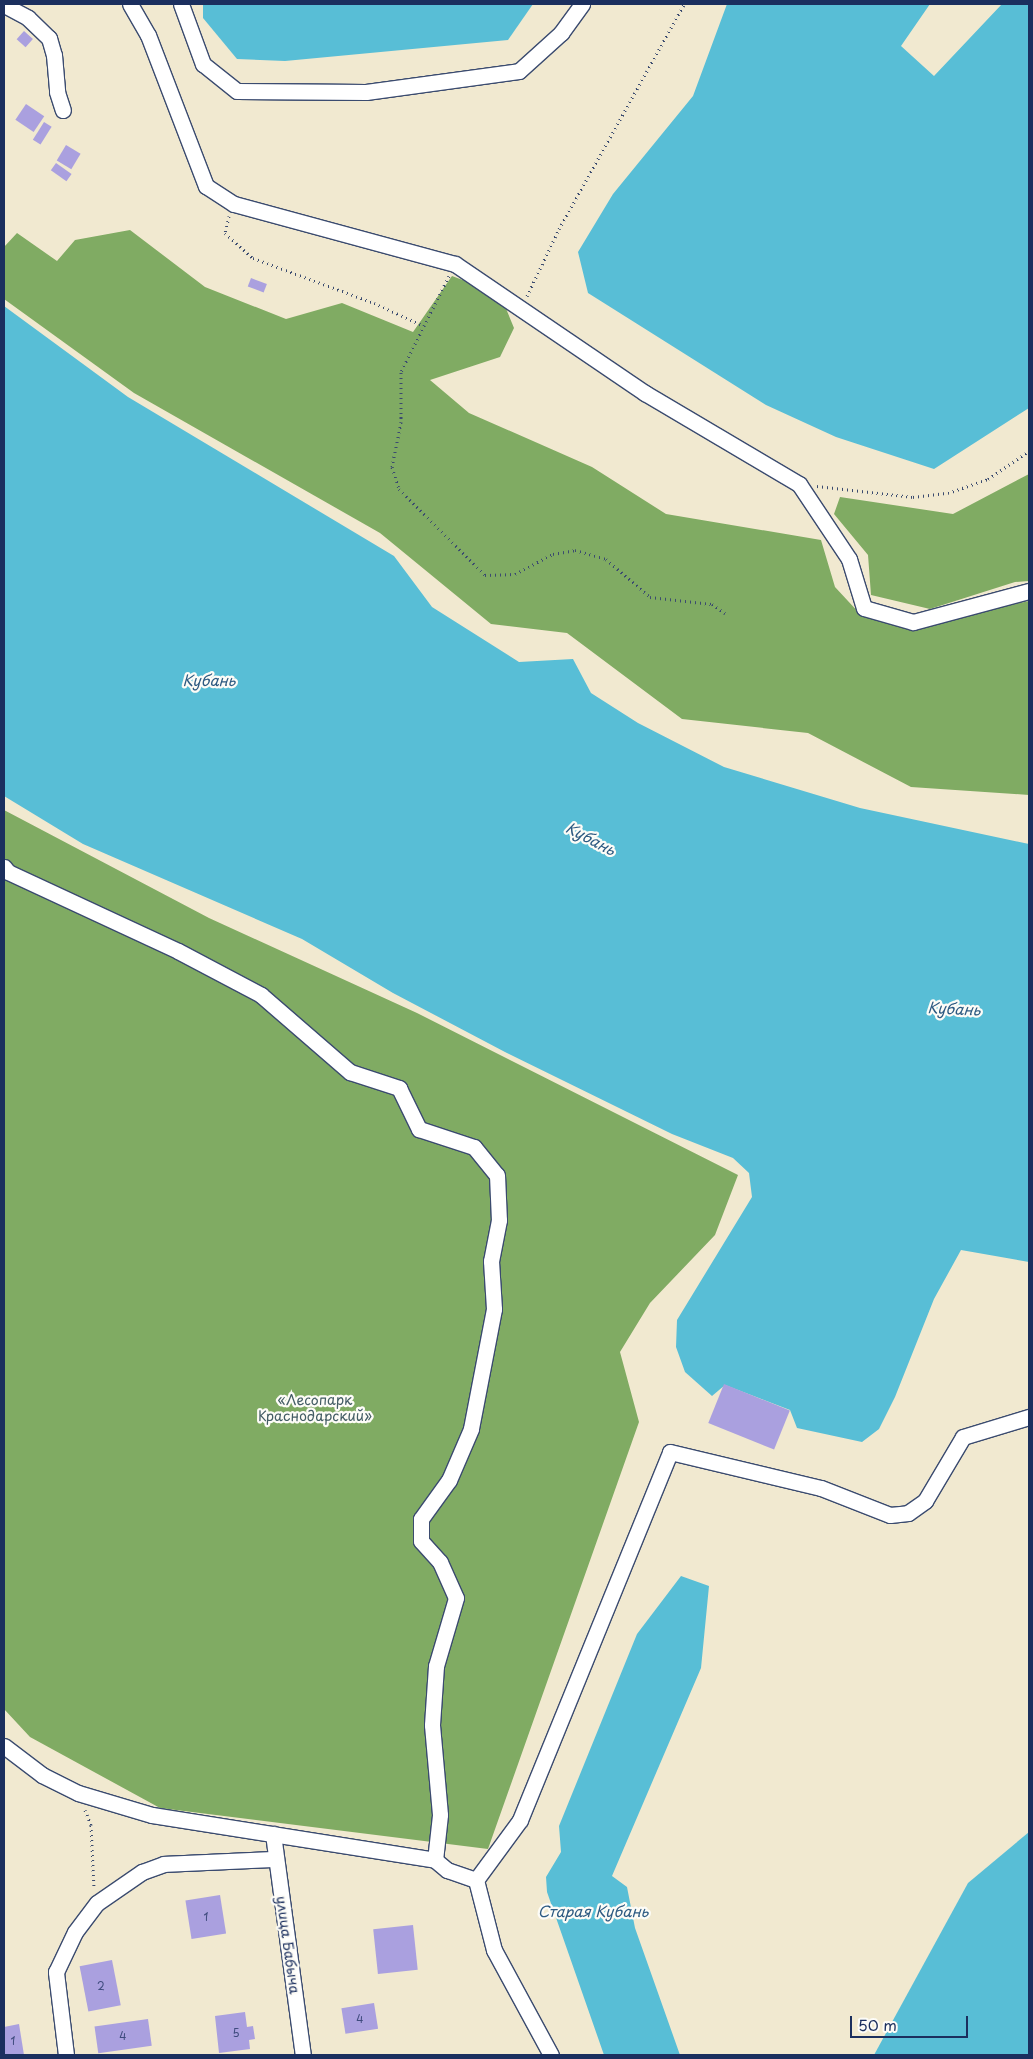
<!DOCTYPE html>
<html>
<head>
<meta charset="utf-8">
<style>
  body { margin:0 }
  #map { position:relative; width:1033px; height:2059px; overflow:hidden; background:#f1e9d0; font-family:"Playpen Sans",sans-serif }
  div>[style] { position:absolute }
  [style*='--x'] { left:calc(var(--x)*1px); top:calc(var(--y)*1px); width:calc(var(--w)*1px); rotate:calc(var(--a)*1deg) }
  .forest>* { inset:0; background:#80ab63 }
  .water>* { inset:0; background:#58bed6 }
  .building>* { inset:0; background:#aaa0df; transform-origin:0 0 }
  .path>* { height:3px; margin-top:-1.5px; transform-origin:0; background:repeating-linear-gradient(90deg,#3b4b6f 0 1px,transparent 0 5px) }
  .roads { filter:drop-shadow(1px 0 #3b4b6f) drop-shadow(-1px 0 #3b4b6f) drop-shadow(0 1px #3b4b6f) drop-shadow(0 -1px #3b4b6f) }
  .minor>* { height:15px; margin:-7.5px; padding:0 7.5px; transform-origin:7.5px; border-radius:7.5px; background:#fff }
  span { translate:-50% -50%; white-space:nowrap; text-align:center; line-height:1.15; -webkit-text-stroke:4.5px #fdfcf7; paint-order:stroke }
  .number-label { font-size:11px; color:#3f4b7e }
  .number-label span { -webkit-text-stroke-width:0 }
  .park-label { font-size:14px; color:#435c64 }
  .street-label { font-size:14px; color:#1b2f5e }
  .water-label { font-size:15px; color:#2d5a82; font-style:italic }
  .frame { position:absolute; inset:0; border:5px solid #1b2f5e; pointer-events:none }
  .scale { position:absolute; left:850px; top:2016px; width:118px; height:22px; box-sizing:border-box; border:2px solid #1b2f5e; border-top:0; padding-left:6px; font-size:15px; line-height:18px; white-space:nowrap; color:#1b2f5e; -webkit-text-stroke:4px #fdfcf7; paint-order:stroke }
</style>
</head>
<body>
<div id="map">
  <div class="forest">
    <i style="clip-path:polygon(130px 230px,205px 287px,286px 319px,342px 303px,413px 332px,452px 276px,500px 294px,514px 328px,500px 357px,430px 380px,469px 413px,592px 467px,666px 514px,821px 540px,835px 587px,861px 615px,911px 627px,1029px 601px,1029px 795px,911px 787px,808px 733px,682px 719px,567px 633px,491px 624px,380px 533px,134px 393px,4px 299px,4px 247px,17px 233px,57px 261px,75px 240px)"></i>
    <i style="clip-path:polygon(1029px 474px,1029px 581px,1015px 582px,930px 609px,871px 595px,868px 555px,834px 514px,840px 497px,953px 514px)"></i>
    <i style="clip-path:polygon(4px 810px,209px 918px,417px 1013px,738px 1175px,715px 1235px,650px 1303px,620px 1352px,639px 1422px,488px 1849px,160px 1808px,30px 1737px,4px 1709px)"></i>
  </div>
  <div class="water">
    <i style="clip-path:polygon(203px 4px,533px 4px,508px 40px,285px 61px,237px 59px,203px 18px)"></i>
    <i style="clip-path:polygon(727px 4px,930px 4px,901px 46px,934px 76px,1002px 4px,1029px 4px,1029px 408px,934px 469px,836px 437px,766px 405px,588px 293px,578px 252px,613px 194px,693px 96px)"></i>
    <i style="clip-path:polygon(4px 306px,128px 397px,394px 556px,432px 607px,519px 662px,573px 659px,591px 693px,638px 723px,724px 767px,860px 808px,1029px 844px,1029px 1262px,961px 1250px,934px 1299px,895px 1397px,879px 1429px,862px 1442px,797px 1428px,790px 1410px,725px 1385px,712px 1396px,685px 1372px,676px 1347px,677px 1320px,752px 1197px,749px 1173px,733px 1158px,672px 1134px,505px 1052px,393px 993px,302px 939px,83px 844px,4px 796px)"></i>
    <i style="clip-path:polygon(681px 1576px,709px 1586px,701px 1668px,612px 1876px,627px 1887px,635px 1928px,680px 2055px,604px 2055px,547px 1892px,546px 1877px,561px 1852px,559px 1826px,637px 1634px)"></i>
    <i style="clip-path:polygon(1029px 1832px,1029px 2055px,874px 2055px,968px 1883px)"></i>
  </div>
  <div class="building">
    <i style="left:24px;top:31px;width:12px;height:11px;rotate:42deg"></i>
    <i style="left:26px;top:104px;width:22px;height:19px;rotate:34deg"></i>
    <i style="left:44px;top:122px;width:9px;height:21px;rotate:32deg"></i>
    <i style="left:66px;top:145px;width:17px;height:18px;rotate:31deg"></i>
    <i style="left:56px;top:163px;width:19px;height:9px;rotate:35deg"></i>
    <i style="left:251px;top:278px;width:17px;height:9px;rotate:21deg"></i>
    <i style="left:724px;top:1384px;width:71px;height:42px;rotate:22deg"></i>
    <i style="left:220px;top:1895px;width:39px;height:35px;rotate:81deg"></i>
    <i style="left:413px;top:1925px;width:45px;height:40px;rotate:84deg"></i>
    <i style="left:112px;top:1960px;width:46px;height:33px;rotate:79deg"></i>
    <i style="left:374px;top:2003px;width:26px;height:33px;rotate:81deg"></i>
    <i style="clip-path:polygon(245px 2012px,247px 2027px,253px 2026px,255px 2039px,249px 2040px,250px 2049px,219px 2053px,215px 2016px)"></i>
    <i style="left:148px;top:2019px;width:27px;height:54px;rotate:82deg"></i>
    <i style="clip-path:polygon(19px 2024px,24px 2055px,4px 2055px,4px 2027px)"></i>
  </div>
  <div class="path">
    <i style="--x:229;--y:216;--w:17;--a:103"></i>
    <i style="--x:225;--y:233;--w:38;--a:42"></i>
    <i style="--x:253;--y:258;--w:129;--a:20.4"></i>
    <i style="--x:374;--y:303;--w:55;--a:24.7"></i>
    <i style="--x:449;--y:276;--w:107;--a:116.6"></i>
    <i style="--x:401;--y:372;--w:50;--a:90"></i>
    <i style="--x:401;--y:422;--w:46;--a:101.3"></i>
    <i style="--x:392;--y:467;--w:23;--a:72"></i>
    <i style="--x:399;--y:489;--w:122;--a:45"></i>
    <i style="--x:485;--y:575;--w:30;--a:-2"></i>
    <i style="--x:515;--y:574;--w:43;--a:-27.8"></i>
    <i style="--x:553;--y:554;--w:22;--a:-10"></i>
    <i style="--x:575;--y:550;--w:32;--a:16"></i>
    <i style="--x:606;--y:559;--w:58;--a:40.8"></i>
    <i style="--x:650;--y:597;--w:62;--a:6.4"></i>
    <i style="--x:712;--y:604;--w:16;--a:35"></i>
    <i style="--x:527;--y:296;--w:74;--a:-64.5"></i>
    <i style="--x:559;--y:229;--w:257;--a:-60.9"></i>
    <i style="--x:817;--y:486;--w:97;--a:6.5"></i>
    <i style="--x:913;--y:497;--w:35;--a:-7"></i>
    <i style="--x:948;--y:493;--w:42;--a:-19.3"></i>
    <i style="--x:988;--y:479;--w:50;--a:-34.3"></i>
    <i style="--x:85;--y:1810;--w:16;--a:68"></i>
    <i style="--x:91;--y:1825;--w:63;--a:87.3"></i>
  </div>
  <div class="roads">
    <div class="minor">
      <i style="--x:130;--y:4;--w:36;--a:60"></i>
      <i style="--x:148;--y:35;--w:162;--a:69"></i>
      <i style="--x:206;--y:186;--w:33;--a:33"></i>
      <i style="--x:234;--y:204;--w:229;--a:15.2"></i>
      <i style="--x:455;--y:264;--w:230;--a:34.2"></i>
      <i style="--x:645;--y:393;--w:179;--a:30.6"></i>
      <i style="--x:799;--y:484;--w:90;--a:56.3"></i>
      <i style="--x:849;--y:559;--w:51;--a:73"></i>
      <i style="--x:864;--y:608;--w:51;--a:15.9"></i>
      <i style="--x:913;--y:622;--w:120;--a:-15"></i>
      <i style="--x:181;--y:4;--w:64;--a:69.9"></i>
      <i style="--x:203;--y:64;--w:43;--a:38.5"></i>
      <i style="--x:237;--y:91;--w:129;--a:0.4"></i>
      <i style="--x:366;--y:92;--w:154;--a:-7.8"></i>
      <i style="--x:519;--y:71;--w:57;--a:-42.1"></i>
      <i style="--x:561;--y:33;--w:36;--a:-54"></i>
      <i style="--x:4;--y:5;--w:27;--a:28"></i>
      <i style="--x:28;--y:18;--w:29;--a:44"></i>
      <i style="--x:49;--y:38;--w:18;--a:74"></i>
      <i style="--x:54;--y:55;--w:37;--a:85"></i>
      <i style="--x:57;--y:92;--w:19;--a:72"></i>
      <i style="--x:4;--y:867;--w:6;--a:51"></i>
      <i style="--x:8;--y:872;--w:187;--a:24.9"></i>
      <i style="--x:178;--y:951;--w:94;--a:27.9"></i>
      <i style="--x:261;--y:995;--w:118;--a:40.9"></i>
      <i style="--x:350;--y:1072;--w:52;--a:18.1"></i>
      <i style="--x:399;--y:1088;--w:46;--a:64"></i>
      <i style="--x:419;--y:1129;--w:58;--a:18.1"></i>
      <i style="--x:474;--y:1147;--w:36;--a:51"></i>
      <i style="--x:497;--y:1175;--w:45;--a:87.5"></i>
      <i style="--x:499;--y:1220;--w:42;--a:101"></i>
      <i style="--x:491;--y:1261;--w:48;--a:86.4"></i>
      <i style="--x:494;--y:1309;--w:122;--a:100.9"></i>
      <i style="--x:471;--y:1429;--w:56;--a:113.3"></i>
      <i style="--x:449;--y:1480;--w:48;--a:125.7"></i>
      <i style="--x:421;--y:1519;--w:22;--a:90"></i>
      <i style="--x:421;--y:1541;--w:28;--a:48"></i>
      <i style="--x:440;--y:1562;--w:39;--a:66"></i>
      <i style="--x:456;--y:1598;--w:71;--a:106.4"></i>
      <i style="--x:436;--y:1666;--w:59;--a:93.9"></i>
      <i style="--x:432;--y:1725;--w:90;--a:84.9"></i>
      <i style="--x:440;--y:1815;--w:45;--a:96.3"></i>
      <i style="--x:4;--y:1746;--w:48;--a:37.3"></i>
      <i style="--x:42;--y:1775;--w:40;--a:26.6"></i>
      <i style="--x:78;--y:1793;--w:77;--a:16.6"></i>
      <i style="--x:152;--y:1815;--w:287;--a:9"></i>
      <i style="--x:435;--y:1860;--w:16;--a:40"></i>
      <i style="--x:447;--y:1870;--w:31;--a:19"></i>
      <i style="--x:273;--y:1834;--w:223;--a:82.3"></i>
      <i style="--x:66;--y:2055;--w:84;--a:-96.9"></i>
      <i style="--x:56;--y:1972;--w:44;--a:-64.6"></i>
      <i style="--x:75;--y:1932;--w:36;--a:-53"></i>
      <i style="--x:97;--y:1903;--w:55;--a:-34.6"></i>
      <i style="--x:142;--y:1872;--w:23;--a:-20"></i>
      <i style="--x:164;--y:1864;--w:112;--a:-2.6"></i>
      <i style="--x:551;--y:2055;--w:119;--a:-118.5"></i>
      <i style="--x:494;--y:1950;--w:72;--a:-104.4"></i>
      <i style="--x:476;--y:1880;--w:74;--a:-53.7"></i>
      <i style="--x:520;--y:1820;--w:397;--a:-67.8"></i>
      <i style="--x:670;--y:1452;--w:155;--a:13.4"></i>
      <i style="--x:821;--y:1488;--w:74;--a:21.4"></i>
      <i style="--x:890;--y:1515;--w:18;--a:-6"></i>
      <i style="--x:908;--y:1513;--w:21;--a:-35"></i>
      <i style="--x:925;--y:1501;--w:74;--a:-59.3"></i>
      <i style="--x:963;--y:1437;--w:69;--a:-16.9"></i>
    </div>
  </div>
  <div class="number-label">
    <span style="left:206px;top:1917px">1</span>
    <span style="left:101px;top:1986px">2</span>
    <span style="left:360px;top:2019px">4</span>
    <span style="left:236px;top:2033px">5</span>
    <span style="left:123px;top:2036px">4</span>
    <span style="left:13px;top:2041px">1</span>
  </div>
  <div class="park-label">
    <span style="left:315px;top:1408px">«Лесопарк<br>Краснодарский»</span>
  </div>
  <div class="street-label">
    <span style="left:288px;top:1945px;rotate:82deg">улица Бабыча</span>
  </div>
  <div class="water-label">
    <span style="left:209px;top:680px">Кубань</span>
    <span style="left:591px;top:838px;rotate:28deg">Кубань</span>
    <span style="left:954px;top:1008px;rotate:3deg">Кубань</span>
    <span style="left:593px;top:1911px">Старая Кубань</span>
  </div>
  <div class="frame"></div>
  <div class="scale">50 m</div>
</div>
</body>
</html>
